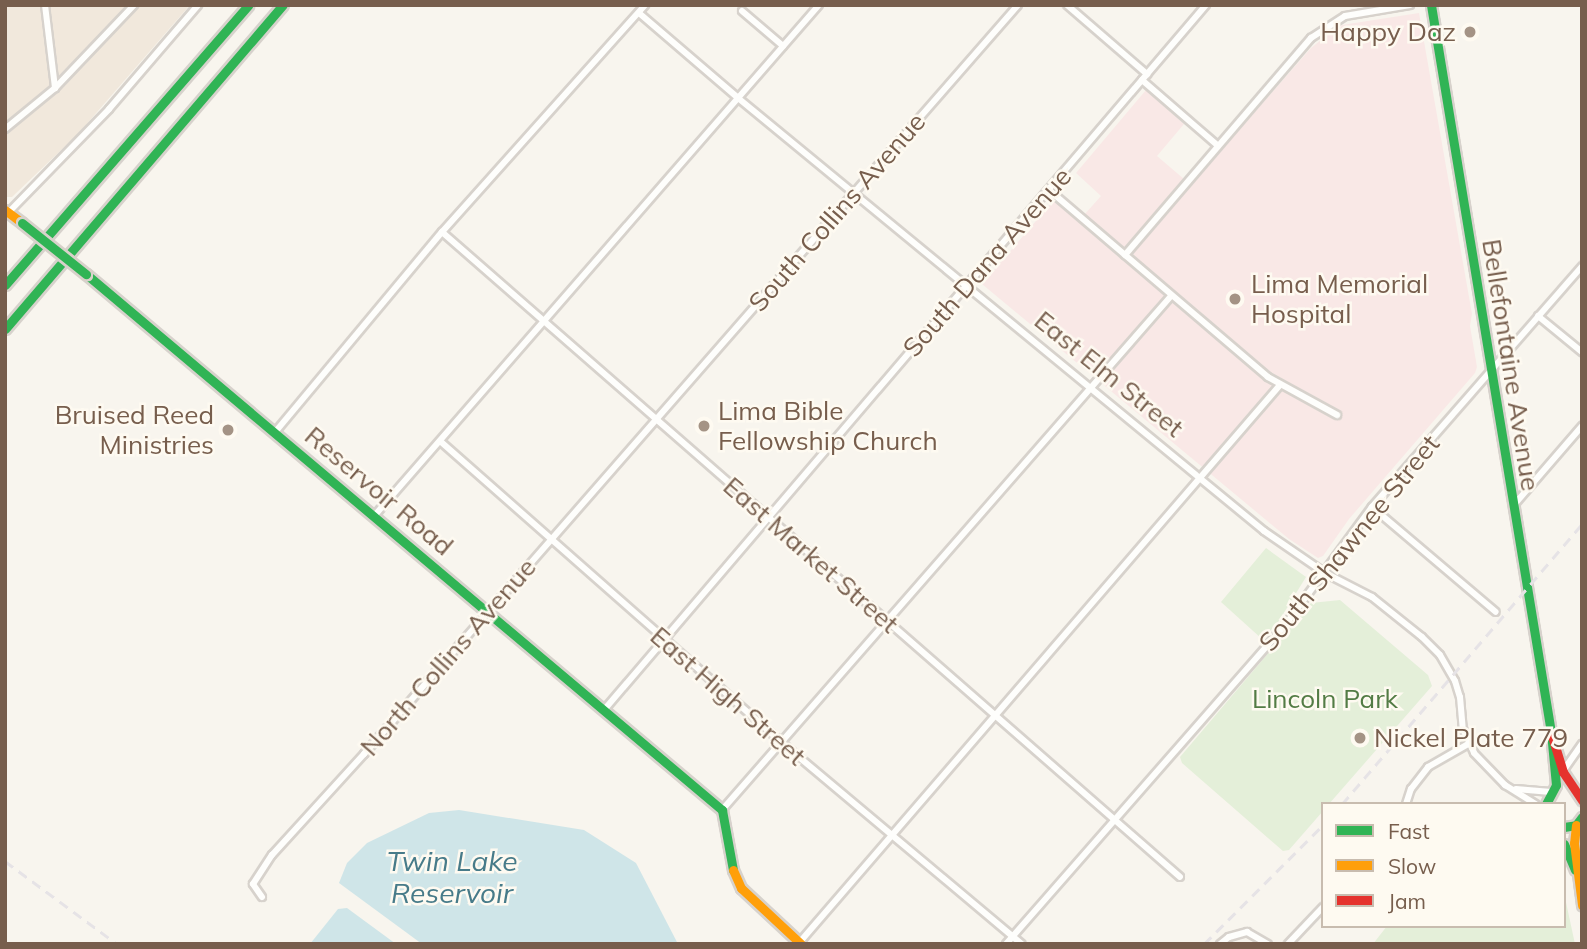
<!DOCTYPE html>
<html>
<head>
<meta charset="utf-8">
<style>
  body { margin:0 }
  #map { position:relative; width:1587px; height:949px; overflow:hidden; background:#f8f5ee; font-family:Mulish,sans-serif }
  div>[style] { position:absolute }
  [style*='--x'] { left:calc(var(--x)*1px); top:calc(var(--y)*1px); width:calc(var(--w)*1px); rotate:calc(var(--a)*1deg) }
  .residential>* { inset:0; background:#f1e8dc }
  .medical>* { inset:0; background:#f9e8e6 }
  .green>* { inset:0; background:#e4efd9 }
  .water>* { inset:0; background:#cfe5e8 }
  .roads { filter:drop-shadow(2px 0 #d7d2cc) drop-shadow(-2px 0 #d7d2cc) drop-shadow(0 2px #d7d2cc) drop-shadow(0 -2px #d7d2cc) }
  .street>* { height:6px; margin:-3px; padding:0 3px; transform-origin:3px; border-radius:3px; background:#fefefc }
  .fast>* { height:9px; margin:-4.5px; padding:0 4.5px; transform-origin:4.5px; border-radius:4.5px; background:#30b455 }
  .slow>* { height:9px; margin:-4.5px; padding:0 4.5px; transform-origin:4.5px; border-radius:4.5px; background:#ff9f0a }
  .jam>* { height:9px; margin:-4.5px; padding:0 4.5px; transform-origin:4.5px; border-radius:4.5px; background:#e5322d }
  .rail>* { height:2.5px; margin-top:-1.25px; transform-origin:0; background:repeating-linear-gradient(90deg,#e6e3e6 0 10px,transparent 0 17px) }
  .bridges { filter:drop-shadow(2px 0 #d8d1ca) drop-shadow(-2px 0 #d8d1ca) drop-shadow(0 2px #d8d1ca) drop-shadow(0 -2px #d8d1ca) }
  .fast-bridge>* { height:9px; margin:-4.5px; padding:0 4.5px; transform-origin:4.5px; border-radius:4.5px; background:#30b455 }
  .dots>* { width:19px; height:19px; translate:-50% -50%; box-sizing:border-box; border:4px solid #fefaf1; border-radius:50% }
  span { translate:-50% -50%; white-space:nowrap; text-align:center; line-height:1.15; -webkit-text-stroke:5px #fefaf1; paint-order:stroke }
  .poi-label { font-size:26px; color:#775e4d }
  .right { translate:-100% -50%; text-align:right }
  .left { translate:0 -50%; text-align:left }
  .street-label { font-size:26px; color:#775e4d }
  .park-label { font-size:26px; color:#537c45 }
  .water-label { font-size:28px; color:#477b89; font-style:italic }
  .frame { position:absolute; inset:0; border:7px solid #775e4d; pointer-events:none }
  .legend { position:absolute; left:1321px; top:802px; width:245px; height:126px; box-sizing:border-box; background:#fefaf1; border:2px solid #c8bcaf; margin:0; padding:9px 12px; list-style:none; font-size:21px; color:#775e4d }
  .legend li { display:flex; align-items:center; gap:14px; height:35px }
  .legend b { width:35px; border:2px solid #c8bcaf }
</style>
</head>
<body>
<div id="map">
  <div class="residential">
    <i style="clip-path:polygon(5px 5px,190px 5px,78px 134px,12px 197px,5px 197px)"></i>
  </div>
  <div class="medical">
    <i style="clip-path:polygon(1419px 13px,1472px 314px,1470px 326px,1477px 367px,1475px 373px,1349px 519px,1323px 556px,1318px 558px,1289px 539px,982px 284px,1059px 194px,1084px 215px,1101px 196px,1076px 173px,1146px 90px,1184px 124px,1157px 156px,1191px 185px,1311px 48px,1326px 36px,1342px 25px)"></i>
  </div>
  <div class="green">
    <i style="clip-path:polygon(1266px 548px,1306px 577px,1277px 624px,1262px 639px,1221px 602px)"></i>
    <i style="clip-path:polygon(1340px 600px,1428px 675px,1432px 686px,1329px 804px,1323px 804px,1323px 811px,1289px 850px,1283px 851px,1182px 763px,1180px 757px,1311px 603px)"></i>
    <i style="clip-path:polygon(1564px 893px,1575px 944px,1373px 944px,1387px 926px,1564px 926px)"></i>
  </div>
  <div class="water">
    <i style="clip-path:polygon(459px 810px,584px 830px,636px 863px,678px 944px,422px 944px,339px 883px,347px 863px,367px 843px,429px 813px)"></i>
    <i style="clip-path:polygon(347px 908px,396px 944px,310px 944px,338px 909px)"></i>
  </div>
  <div class="roads">
    <div class="street">
      <i style="--x:45;--y:5;--w:84;--a:83.1"></i>
      <i style="--x:1067;--y:5;--w:106;--a:40.8"></i>
      <i style="--x:742;--y:11;--w:54;--a:40.5"></i>
      <i style="--x:639;--y:13;--w:130;--a:40.6"></i>
      <i style="--x:738;--y:98;--w:681;--a:39.46"></i>
      <i style="--x:1264;--y:531;--w:74;--a:34.5"></i>
      <i style="--x:1325;--y:573;--w:53;--a:27.1"></i>
      <i style="--x:1372;--y:597;--w:64;--a:38.7"></i>
      <i style="--x:1422;--y:637;--w:25;--a:45"></i>
      <i style="--x:1440;--y:655;--w:30;--a:60"></i>
      <i style="--x:1455;--y:681;--w:17;--a:73"></i>
      <i style="--x:1460;--y:697;--w:32;--a:85"></i>
      <i style="--x:1463;--y:729;--w:26;--a:65"></i>
      <i style="--x:1474;--y:753;--w:45;--a:45.9"></i>
      <i style="--x:1505;--y:785;--w:36;--a:32"></i>
      <i style="--x:1142;--y:80;--w:99;--a:40.9"></i>
      <i style="--x:5;--y:129;--w:65;--a:-39.4"></i>
      <i style="--x:55;--y:88;--w:115;--a:-46.4"></i>
      <i style="--x:1049;--y:190;--w:288;--a:40.5"></i>
      <i style="--x:1268;--y:377;--w:79;--a:28.8"></i>
      <i style="--x:8;--y:213;--w:145;--a:-45.8"></i>
      <i style="--x:109;--y:109;--w:137;--a:-49.4"></i>
      <i style="--x:442;--y:232;--w:980;--a:41.15"></i>
      <i style="--x:1125;--y:255;--w:286;--a:-49.4"></i>
      <i style="--x:1311;--y:38;--w:40;--a:-32.9"></i>
      <i style="--x:1345;--y:16;--w:66;--a:-9.6"></i>
      <i style="--x:1538;--y:316;--w:57;--a:39.3"></i>
      <i style="--x:276;--y:431;--w:259;--a:-50.2"></i>
      <i style="--x:442;--y:232;--w:305;--a:-48.2"></i>
      <i style="--x:440;--y:441;--w:455;--a:41.4"></i>
      <i style="--x:781;--y:742;--w:314;--a:40"></i>
      <i style="--x:1513;--y:506;--w:106;--a:-49.2"></i>
      <i style="--x:1372;--y:507;--w:162;--a:40.3"></i>
      <i style="--x:375;--y:515;--w:676;--a:-48.96"></i>
      <i style="--x:604;--y:710;--w:927;--a:-49.51"></i>
      <i style="--x:1563;--y:771;--w:33;--a:-55"></i>
      <i style="--x:1516;--y:789;--w:35;--a:5"></i>
      <i style="--x:1406;--y:804;--w:16;--a:-72"></i>
      <i style="--x:1411;--y:789;--w:28;--a:-52"></i>
      <i style="--x:1428;--y:767;--w:46;--a:-29.9"></i>
      <i style="--x:722;--y:810;--w:682;--a:-48.86"></i>
      <i style="--x:262;--y:897;--w:16;--a:-125"></i>
      <i style="--x:253;--y:884;--w:35;--a:-57"></i>
      <i style="--x:272;--y:855;--w:137;--a:-47.7"></i>
      <i style="--x:364;--y:754;--w:994;--a:-48.87"></i>
      <i style="--x:799;--y:943;--w:737;--a:-49.24"></i>
      <i style="--x:1006;--y:944;--w:420;--a:-48.8"></i>
      <i style="--x:1283;--y:628;--w:150;--a:-53.7"></i>
      <i style="--x:1372;--y:507;--w:320;--a:-48.9"></i>
      <i style="--x:1220;--y:944;--w:11;--a:-38"></i>
      <i style="--x:1229;--y:937;--w:19;--a:-16"></i>
      <i style="--x:1247;--y:932;--w:24;--a:30"></i>
      <i style="--x:1288;--y:944;--w:51;--a:-46.6"></i>
    </div>
    <div class="fast">
      <i style="--x:1431;--y:5;--w:737;--a:80.63"></i>
      <i style="--x:1551;--y:732;--w:53;--a:84.6"></i>
      <i style="--x:1556;--y:785;--w:21;--a:118"></i>
      <i style="--x:86;--y:274;--w:832;--a:40.12"></i>
      <i style="--x:722;--y:810;--w:61;--a:79.6"></i>
      <i style="--x:5;--y:285;--w:371;--a:-49"></i>
      <i style="--x:5;--y:329;--w:427;--a:-49.4"></i>
      <i style="--x:1564;--y:827;--w:12;--a:-9"></i>
      <i style="--x:1576;--y:825;--w:10;--a:-53"></i>
      <i style="--x:1564;--y:844;--w:28;--a:67"></i>
    </div>
    <div class="slow">
      <i style="--x:5;--y:210;--w:21;--a:37"></i>
      <i style="--x:1576;--y:825;--w:18;--a:96"></i>
      <i style="--x:1574;--y:843;--w:63;--a:82.6"></i>
      <i style="--x:733;--y:870;--w:20;--a:66"></i>
      <i style="--x:741;--y:888;--w:82;--a:43"></i>
    </div>
    <div class="jam">
      <i style="--x:1551;--y:733;--w:41;--a:72.9"></i>
      <i style="--x:1563;--y:772;--w:34;--a:56"></i>
    </div>
  </div>
  <div class="rail">
    <i style="--x:1342;--y:804;--w:369;--a:-49.4"></i>
    <i style="--x:5;--y:861;--w:139;--a:36.5"></i>
    <i style="--x:1204;--y:944;--w:168;--a:-45"></i>
  </div>
  <div class="bridges">
    <div class="fast-bridge">
      <i style="--x:22;--y:223;--w:82;--a:38.6"></i>
    </div>
  </div>
  <div class="dots">
    <i style="left:1470px;top:32px;background:#a49385"></i>
    <i style="left:1235px;top:299px;background:#a49385"></i>
    <i style="left:704px;top:426px;background:#a49385"></i>
    <i style="left:228px;top:430px;background:#a49385"></i>
    <i style="left:1360px;top:738px;background:#a49385"></i>
  </div>
  <div class="poi-label">
    <span class="right" style="left:1456px;top:32px">Happy Daz</span>
    <span class="left" style="left:1251px;top:299px">Lima Memorial<br>Hospital</span>
    <span class="left" style="left:718px;top:426px">Lima Bible<br>Fellowship Church</span>
    <span class="right" style="left:214px;top:430px">Bruised Reed<br>Ministries</span>
    <span class="left" style="left:1374px;top:738px">Nickel Plate 779</span>
  </div>
  <div class="street-label">
    <span style="left:837px;top:212px;rotate:-49deg">South Collins Avenue</span>
    <span style="left:987px;top:262px;rotate:-49deg">South Dana Avenue</span>
    <span style="left:1511px;top:365px;rotate:81deg">Bellefontaine Avenue</span>
    <span style="left:1109px;top:374px;rotate:39deg">East Elm Street</span>
    <span style="left:379px;top:491px;rotate:40deg">Reservoir Road</span>
    <span style="left:1349px;top:543px;rotate:-51deg">South Shawnee Street</span>
    <span style="left:811px;top:555px;rotate:41deg">East Market Street</span>
    <span style="left:448px;top:657px;rotate:-49deg">North Collins Avenue</span>
    <span style="left:728px;top:696px;rotate:41deg">East High Street</span>
  </div>
  <div class="park-label">
    <span style="left:1325px;top:699px">Lincoln Park</span>
  </div>
  <div class="water-label">
    <span style="left:452px;top:877px">Twin Lake<br>Reservoir</span>
  </div>
  <div class="frame"></div>
  <ul class="legend">
  <li><b style="height:9px;background:#30b455"></b>Fast</li>
  <li><b style="height:9px;background:#ff9f0a"></b>Slow</li>
  <li><b style="height:9px;background:#e5322d"></b>Jam</li>
  </ul>
</div>
</body>
</html>
